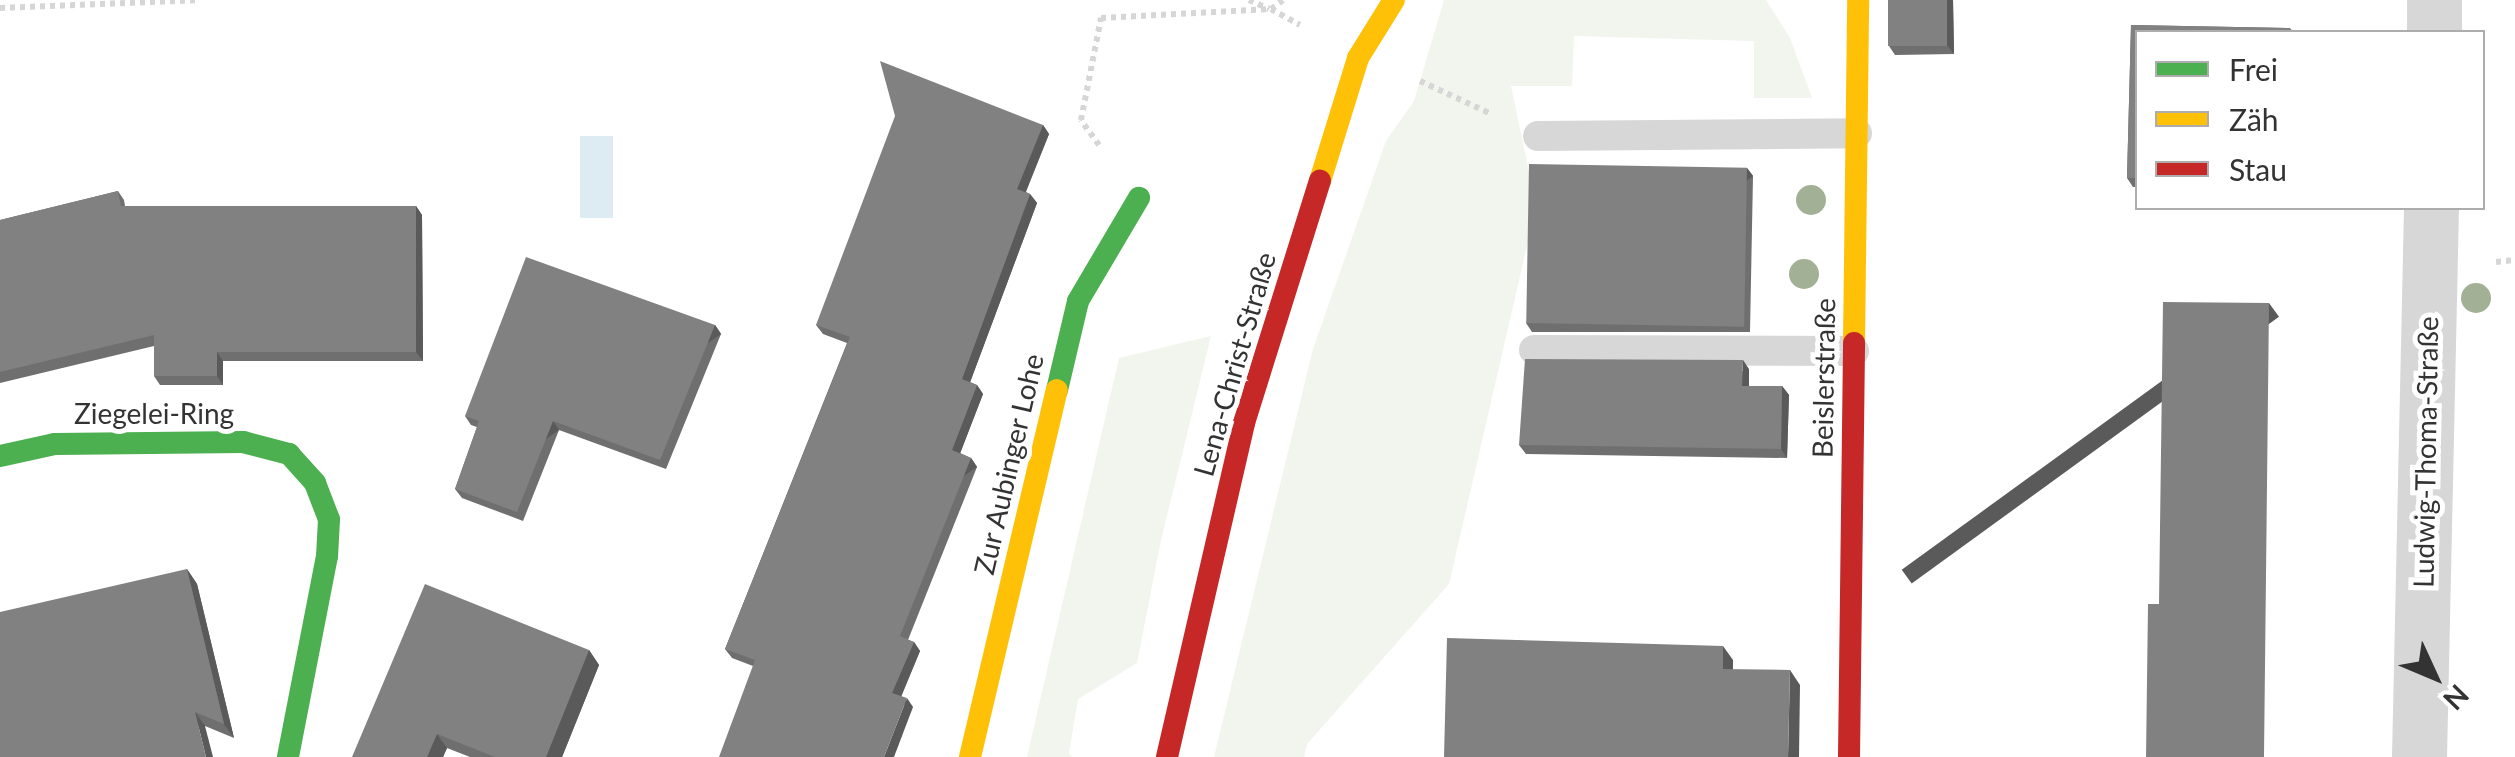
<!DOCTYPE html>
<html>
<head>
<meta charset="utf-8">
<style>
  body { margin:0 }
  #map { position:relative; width:2515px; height:757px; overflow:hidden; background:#fff; font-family:Lato,sans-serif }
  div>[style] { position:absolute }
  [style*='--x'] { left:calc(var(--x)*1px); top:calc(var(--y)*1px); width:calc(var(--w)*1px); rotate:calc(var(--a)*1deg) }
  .green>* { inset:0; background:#f1f5ed }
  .water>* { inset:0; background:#ddebf3; transform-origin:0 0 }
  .path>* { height:6px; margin-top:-3px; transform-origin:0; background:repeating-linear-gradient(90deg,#d6d6d6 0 5px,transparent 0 10px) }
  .lane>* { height:30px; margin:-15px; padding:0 15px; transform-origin:15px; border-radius:15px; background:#d7d7d7 }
  .street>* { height:55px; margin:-27.5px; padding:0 27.5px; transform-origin:27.5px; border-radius:27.5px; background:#d7d7d7 }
  .fast>* { height:22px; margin:-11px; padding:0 11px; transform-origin:11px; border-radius:11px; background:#4caf50 }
  .slow>* { height:22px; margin:-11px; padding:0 11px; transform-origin:11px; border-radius:11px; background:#ffc107 }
  .jam>* { height:22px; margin:-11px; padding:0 11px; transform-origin:11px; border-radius:11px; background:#c62828 }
  .trees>* { width:30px; height:30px; margin:-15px; border-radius:50%; background:#a2b095 }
  .wall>* { inset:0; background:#6f6f6f }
  .shaded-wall>* { inset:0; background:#5a5a5a; transform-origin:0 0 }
  .building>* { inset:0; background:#818181; transform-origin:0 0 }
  span { translate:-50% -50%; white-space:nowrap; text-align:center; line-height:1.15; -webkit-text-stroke:10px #fff; paint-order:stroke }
  .street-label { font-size:28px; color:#333 }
  .legend { position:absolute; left:2135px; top:30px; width:350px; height:180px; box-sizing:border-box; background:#fff; border:2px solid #adadad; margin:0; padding:12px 18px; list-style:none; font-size:30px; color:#333 }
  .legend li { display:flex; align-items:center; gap:20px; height:50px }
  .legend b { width:50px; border:2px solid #adadad }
  .north { position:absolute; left:2385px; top:627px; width:100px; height:100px; -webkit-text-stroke:8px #fff; paint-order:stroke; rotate:134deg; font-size:28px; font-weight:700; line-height:40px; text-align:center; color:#333 }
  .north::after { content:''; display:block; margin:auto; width:35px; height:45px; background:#333; clip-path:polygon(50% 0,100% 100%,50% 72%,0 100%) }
</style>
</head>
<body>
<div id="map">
  <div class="green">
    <i style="clip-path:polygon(1444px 0,1766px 0,1790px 38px,1812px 98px,1754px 98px,1754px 41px,1574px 36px,1572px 86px,1511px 86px,1529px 172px,1529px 237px,1449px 584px,1307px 744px,1304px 757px,1214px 757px,1313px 349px,1386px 141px,1414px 101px)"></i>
    <i style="clip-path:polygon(1211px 336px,1161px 540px,1137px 663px,1078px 699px,1069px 753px,1072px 757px,1027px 757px,1119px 358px)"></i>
  </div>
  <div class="water">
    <i style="left:613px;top:136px;width:82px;height:33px;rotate:90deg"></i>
  </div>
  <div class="path">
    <i style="--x:1249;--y:0;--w:22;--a:24"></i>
    <i style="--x:1283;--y:0;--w:15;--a:143"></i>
    <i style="--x:1271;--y:9;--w:33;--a:29"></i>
    <i style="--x:0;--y:8;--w:196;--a:-2.3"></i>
    <i style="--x:1420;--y:81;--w:78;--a:24.9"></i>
    <i style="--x:1099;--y:145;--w:31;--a:-126"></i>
    <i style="--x:1081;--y:120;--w:104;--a:-78.9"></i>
    <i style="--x:1101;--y:18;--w:170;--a:-3"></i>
    <i style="--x:2496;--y:262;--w:19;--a:-6"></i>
  </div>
  <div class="lane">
    <i style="--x:1538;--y:136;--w:319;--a:-0.5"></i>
    <i style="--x:1534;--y:350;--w:320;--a:0.2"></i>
  </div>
  <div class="street">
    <i style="--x:2434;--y:32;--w:32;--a:-90"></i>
    <i style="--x:2419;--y:757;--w:549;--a:-88.75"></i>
  </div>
  <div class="fast">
    <i style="--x:1057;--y:390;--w:91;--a:-76.7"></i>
    <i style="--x:1078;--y:301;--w:120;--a:-59.4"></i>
    <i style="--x:0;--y:456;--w:56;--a:-12.3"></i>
    <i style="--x:55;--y:444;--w:188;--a:-0.6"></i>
    <i style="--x:243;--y:442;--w:48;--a:14.6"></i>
    <i style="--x:289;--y:454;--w:39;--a:48"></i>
    <i style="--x:315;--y:483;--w:39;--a:69"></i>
    <i style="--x:329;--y:519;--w:37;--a:93"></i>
    <i style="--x:327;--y:556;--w:205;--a:101"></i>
  </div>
  <div class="slow">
    <i style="--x:1320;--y:181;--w:129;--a:-72.8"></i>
    <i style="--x:1358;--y:58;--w:68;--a:-58.2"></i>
    <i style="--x:1854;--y:343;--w:343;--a:-89.3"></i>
    <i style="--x:970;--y:757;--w:377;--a:-76.7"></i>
  </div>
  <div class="jam">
    <i style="--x:1167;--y:757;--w:343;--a:-77"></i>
    <i style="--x:1244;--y:423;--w:254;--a:-72.6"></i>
    <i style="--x:1849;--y:757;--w:414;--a:-89.3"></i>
  </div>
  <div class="trees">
    <i style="left:1811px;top:200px"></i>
    <i style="left:1804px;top:274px"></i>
    <i style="left:2476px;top:298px"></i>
  </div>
  <div class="wall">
    <i style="clip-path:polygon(1888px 0,1953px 0,1954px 54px,1895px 55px,1889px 46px)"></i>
    <i style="clip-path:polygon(2131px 25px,2290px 28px,2293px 32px,2138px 32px,2138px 187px,2133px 187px,2127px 178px)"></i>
    <i style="clip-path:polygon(1043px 125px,1049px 134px,1026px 192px,1030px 194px,1037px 203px,970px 382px,977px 385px,983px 394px,960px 453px,971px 458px,977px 467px,908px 640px,914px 642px,920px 651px,901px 696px,913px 707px,753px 666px,732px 658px,725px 649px,847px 343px,823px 334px,816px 325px)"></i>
    <i style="clip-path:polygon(1747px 168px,1753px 176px,1750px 332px,1532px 332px,1526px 323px)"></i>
    <i style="clip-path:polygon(118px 191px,124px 200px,125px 206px,416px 206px,422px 215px,423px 361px,223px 361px,223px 385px,160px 385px,154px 376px,154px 346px,0 383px,0 220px)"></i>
    <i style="clip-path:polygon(715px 325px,721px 334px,666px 469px,559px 430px,523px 521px,462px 498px,455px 489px,477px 427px,471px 425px,465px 416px)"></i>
    <i style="clip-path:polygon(1749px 369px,1749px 386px,1782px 386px,1789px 395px,1787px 458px,1526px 454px,1519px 445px)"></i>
    <i style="clip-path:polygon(187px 569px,197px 584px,234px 738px,205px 726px,0 757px)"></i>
    <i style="clip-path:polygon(589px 650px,599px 665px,562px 757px,470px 757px,447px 748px,443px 757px,352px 757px)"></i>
  </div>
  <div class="shaded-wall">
    <i style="clip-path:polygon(1947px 0,1953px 0,1954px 54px,1947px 45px)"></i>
    <i style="clip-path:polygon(1043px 125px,1049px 134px,1023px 198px,1017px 189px)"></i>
    <i style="left:1747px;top:168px;width:10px;height:155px;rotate:53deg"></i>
    <i style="clip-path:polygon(1030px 194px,1037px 203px,968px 388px,962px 379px)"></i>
    <i style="clip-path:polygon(416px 206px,422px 215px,423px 361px,416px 352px)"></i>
    <i style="left:2269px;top:303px;width:17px;height:454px;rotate:54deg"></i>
    <i style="left:715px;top:325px;width:11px;height:146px;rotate:56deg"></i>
    <i style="clip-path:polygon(217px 352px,223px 361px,223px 385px,217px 376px)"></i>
    <i style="clip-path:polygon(1743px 360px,1749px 369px,1749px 394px,1742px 386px)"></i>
    <i style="clip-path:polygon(977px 385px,983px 394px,958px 459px,952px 450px)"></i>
    <i style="clip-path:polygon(1782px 386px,1789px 395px,1787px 458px,1781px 449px)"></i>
    <i style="left:553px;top:421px;width:11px;height:98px;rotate:56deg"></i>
    <i style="left:971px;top:458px;width:11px;height:192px;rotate:56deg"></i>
    <i style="clip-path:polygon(187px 569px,197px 584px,234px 738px,224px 724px)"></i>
    <i style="clip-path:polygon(914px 642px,920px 651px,899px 702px,892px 693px)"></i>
    <i style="clip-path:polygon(1723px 646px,1733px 660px,1733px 684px,1723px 669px)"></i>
    <i style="clip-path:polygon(589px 650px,599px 665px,562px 757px,546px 757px)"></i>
    <i style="clip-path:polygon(1790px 670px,1800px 685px,1799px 757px,1788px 757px)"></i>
    <i style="clip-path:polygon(907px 698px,913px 707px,894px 757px,884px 757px)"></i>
    <i style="clip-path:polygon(195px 712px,205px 726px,213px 757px,206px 757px)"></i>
    <i style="clip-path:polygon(437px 734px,447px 748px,443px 757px,427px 757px)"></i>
  </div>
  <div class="building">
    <i style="left:1888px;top:0;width:59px;height:46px"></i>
    <i style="clip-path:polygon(2131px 25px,2290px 28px,2290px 32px,2138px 32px,2138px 178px,2127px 178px)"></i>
    <i style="clip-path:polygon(880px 61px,1043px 125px,1017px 189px,1030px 194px,962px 379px,977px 385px,952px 450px,971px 458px,900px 636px,914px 642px,892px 693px,907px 698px,884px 757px,719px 757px,755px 660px,725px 649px,850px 337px,816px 325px,895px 116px)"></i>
    <i style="left:1529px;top:164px;width:218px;height:159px;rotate:1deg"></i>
    <i style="clip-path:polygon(118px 191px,121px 206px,416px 206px,416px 352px,217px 352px,217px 376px,154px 376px,154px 335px,0 372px,0 220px)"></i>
    <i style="clip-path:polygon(526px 257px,715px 325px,660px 460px,553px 421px,517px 512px,455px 489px,479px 421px,465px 416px)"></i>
    <i style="clip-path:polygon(2163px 302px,2269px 303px,2264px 757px,2146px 757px,2148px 604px,2159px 604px)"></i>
    <i style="clip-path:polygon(1525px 359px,1743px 360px,1742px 386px,1782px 386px,1781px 449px,1519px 445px)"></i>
    <i style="clip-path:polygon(187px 569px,224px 724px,195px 712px,206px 757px,0 757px,0 612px)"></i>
    <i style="clip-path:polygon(425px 584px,589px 650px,546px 757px,495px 757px,437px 734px,427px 757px,352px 757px)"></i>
    <i style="clip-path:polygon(1447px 638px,1723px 646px,1723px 669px,1790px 670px,1788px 757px,1444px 757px)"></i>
  </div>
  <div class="street-label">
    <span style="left:1234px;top:364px;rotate:-74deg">Lena-Christ-Straße</span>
    <span style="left:1823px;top:378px;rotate:-89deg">Beislerstraße</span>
    <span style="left:154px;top:413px">Ziegelei-Ring</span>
    <span style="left:2425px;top:452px;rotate:-89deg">Ludwig-Thoma-Straße</span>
    <span style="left:1008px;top:464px;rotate:-77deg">Zur Aubinger Lohe</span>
  </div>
  <ul class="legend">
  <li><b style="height:12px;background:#4caf50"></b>Frei</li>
  <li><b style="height:12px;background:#ffc107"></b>Zäh</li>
  <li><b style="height:12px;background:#c62828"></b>Stau</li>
  </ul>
  <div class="north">N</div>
</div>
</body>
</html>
